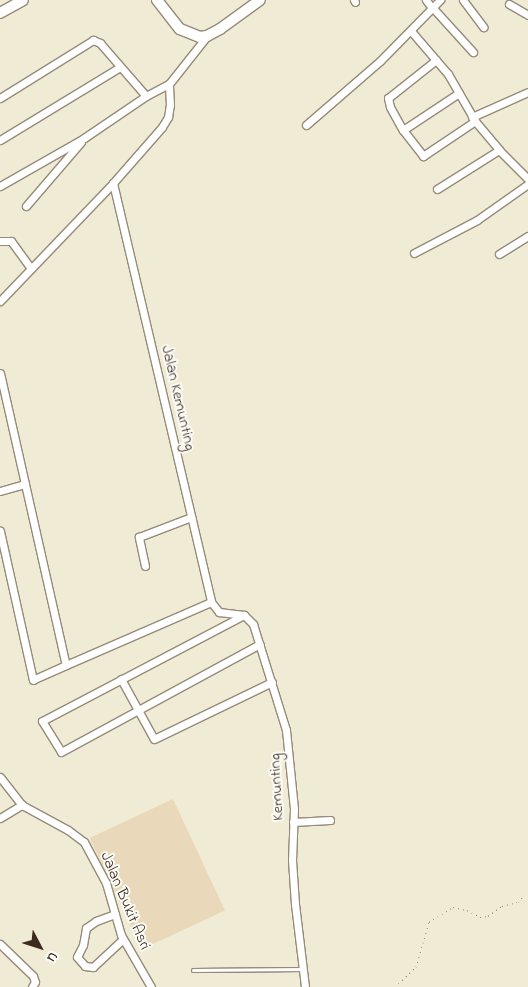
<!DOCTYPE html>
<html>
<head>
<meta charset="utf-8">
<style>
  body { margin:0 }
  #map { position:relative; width:528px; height:987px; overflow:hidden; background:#f0ebd4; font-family:"Indie Flower",sans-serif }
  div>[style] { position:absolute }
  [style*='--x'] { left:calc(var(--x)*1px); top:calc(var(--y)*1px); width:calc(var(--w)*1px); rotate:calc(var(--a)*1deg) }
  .built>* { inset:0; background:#e9d9ba; transform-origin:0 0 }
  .path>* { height:1px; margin-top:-0.5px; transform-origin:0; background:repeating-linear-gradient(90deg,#968a79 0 1px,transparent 0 5px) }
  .roads { filter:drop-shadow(1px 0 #968a79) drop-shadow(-1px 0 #968a79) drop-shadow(0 1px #968a79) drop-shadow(0 -1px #968a79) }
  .lane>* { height:3px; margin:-1.5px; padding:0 1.5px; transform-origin:1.5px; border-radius:1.5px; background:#fff }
  .street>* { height:7px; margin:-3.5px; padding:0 3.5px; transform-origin:3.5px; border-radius:3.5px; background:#fff }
  .secondary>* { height:10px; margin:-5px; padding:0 5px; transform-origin:5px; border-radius:5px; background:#fff }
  span { translate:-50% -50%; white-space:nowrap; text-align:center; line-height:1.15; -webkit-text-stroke:4px #fdfcf7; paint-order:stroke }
  .street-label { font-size:16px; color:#3b2a1e }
  .north { position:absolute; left:15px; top:922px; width:50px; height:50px; -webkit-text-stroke:4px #fdfcf7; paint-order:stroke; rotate:130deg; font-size:14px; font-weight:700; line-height:20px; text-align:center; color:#3b2a1e }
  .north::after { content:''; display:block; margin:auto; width:18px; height:22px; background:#3b2a1e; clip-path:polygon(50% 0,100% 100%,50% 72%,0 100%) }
</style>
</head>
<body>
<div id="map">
  <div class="built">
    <i style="left:173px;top:799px;width:123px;height:92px;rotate:65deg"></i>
  </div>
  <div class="path">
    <i style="--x:395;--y:987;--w:29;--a:-44"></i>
    <i style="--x:416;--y:967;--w:47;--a:-73.9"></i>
    <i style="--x:429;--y:922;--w:28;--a:-32"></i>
    <i style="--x:453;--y:907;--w:14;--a:12"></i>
    <i style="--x:467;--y:910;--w:15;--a:28"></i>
    <i style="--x:480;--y:917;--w:8;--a:-7"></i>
    <i style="--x:488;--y:916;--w:17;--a:-36"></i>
    <i style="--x:502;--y:906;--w:16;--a:-14"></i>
    <i style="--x:518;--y:902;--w:9;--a:-49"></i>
  </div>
  <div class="roads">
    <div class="lane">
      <i style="--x:193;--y:970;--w:110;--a:-0.5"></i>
    </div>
    <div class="street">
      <i style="--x:354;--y:0;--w:2;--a:63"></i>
      <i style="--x:426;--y:0;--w:5;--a:53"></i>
      <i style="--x:463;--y:0;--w:34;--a:53"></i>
      <i style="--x:509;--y:4;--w:22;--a:30"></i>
      <i style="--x:432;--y:7;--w:61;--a:47.7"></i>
      <i style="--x:411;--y:31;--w:57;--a:49.3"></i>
      <i style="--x:448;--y:74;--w:54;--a:60.1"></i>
      <i style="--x:475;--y:121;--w:38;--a:50"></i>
      <i style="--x:499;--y:150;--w:41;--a:45"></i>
      <i style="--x:436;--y:60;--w:61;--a:141.6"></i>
      <i style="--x:388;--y:98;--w:9;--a:77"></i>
      <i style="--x:390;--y:107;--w:26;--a:61"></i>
      <i style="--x:403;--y:130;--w:33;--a:52"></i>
      <i style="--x:423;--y:156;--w:63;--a:-33.9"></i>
      <i style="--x:0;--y:98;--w:110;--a:-31.9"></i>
      <i style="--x:93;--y:40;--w:8;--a:23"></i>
      <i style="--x:100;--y:43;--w:70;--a:49"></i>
      <i style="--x:472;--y:117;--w:61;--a:-24.1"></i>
      <i style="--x:306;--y:125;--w:98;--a:-40.9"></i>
      <i style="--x:380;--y:61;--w:86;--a:-45.5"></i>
      <i style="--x:403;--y:130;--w:67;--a:-33.5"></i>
      <i style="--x:0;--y:140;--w:140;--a:-31.3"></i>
      <i style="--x:113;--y:183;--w:430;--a:76.8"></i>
      <i style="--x:211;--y:602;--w:13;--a:51"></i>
      <i style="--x:219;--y:612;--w:25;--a:7"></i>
      <i style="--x:244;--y:615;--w:13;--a:45"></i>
      <i style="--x:253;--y:624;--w:111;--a:72.7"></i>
      <i style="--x:286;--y:730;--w:79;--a:84.2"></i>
      <i style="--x:294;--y:809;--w:51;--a:92.2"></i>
      <i style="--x:292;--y:860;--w:44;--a:86.1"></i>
      <i style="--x:295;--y:904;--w:84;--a:83.1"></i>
      <i style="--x:0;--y:186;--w:97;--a:-29.7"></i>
      <i style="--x:84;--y:138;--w:75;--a:-34.1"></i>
      <i style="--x:146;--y:96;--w:26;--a:-28"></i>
      <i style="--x:169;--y:84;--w:61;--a:-51.6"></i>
      <i style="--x:437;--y:189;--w:73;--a:-32.2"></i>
      <i style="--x:26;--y:206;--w:84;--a:-49.3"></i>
      <i style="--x:0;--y:241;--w:11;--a:0"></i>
      <i style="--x:11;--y:241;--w:34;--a:54"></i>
      <i style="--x:414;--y:253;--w:71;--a:-27.6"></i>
      <i style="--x:477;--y:220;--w:62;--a:-35.2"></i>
      <i style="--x:499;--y:254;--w:34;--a:-32"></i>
      <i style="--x:0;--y:301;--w:163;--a:-46.2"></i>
      <i style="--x:113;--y:183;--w:74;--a:-48.8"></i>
      <i style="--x:162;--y:127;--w:12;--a:-59"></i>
      <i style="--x:168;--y:117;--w:12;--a:-81"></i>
      <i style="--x:170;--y:105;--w:21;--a:-93"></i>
      <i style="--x:0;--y:373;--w:299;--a:77.3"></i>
      <i style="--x:66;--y:665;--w:36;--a:156"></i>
      <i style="--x:33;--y:680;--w:153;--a:-102.5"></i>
      <i style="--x:0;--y:491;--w:26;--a:-16"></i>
      <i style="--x:145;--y:566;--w:30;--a:-102"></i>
      <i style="--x:139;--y:537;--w:56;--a:-21"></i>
      <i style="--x:244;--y:615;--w:228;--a:152.3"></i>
      <i style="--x:42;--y:721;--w:36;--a:58"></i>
      <i style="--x:61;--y:752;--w:226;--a:-28.5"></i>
      <i style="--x:66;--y:665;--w:158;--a:-23.5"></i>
      <i style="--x:121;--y:679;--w:68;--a:61.2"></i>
      <i style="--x:154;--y:739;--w:131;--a:-25.8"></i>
      <i style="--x:0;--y:777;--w:36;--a:52"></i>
      <i style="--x:22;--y:805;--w:52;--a:28.5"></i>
      <i style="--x:68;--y:830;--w:20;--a:37"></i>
      <i style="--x:84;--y:842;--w:47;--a:61.8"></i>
      <i style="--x:106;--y:883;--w:54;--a:73.9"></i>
      <i style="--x:121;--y:935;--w:60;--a:60"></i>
      <i style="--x:0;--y:818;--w:26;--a:-31"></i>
      <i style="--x:293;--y:822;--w:37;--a:-3"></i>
      <i style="--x:115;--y:914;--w:20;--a:160"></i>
      <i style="--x:96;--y:921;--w:12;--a:145"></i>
      <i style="--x:86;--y:928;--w:17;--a:100"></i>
      <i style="--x:83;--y:945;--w:13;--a:117"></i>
      <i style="--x:77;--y:957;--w:12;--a:48"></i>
      <i style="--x:85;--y:966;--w:8;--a:7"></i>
      <i style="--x:93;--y:967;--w:41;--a:-43"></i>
      <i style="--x:0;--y:944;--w:46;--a:44.1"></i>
      <i style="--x:33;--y:976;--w:6;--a:72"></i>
      <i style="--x:35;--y:982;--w:6;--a:121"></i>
    </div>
    <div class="secondary">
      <i style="--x:157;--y:0;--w:37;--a:52"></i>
      <i style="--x:180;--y:29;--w:22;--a:22"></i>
      <i style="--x:200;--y:37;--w:7;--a:-8"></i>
      <i style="--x:207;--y:36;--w:15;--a:-28"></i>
      <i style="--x:220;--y:29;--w:49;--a:-35.9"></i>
      <i style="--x:0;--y:13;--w:26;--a:-29"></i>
    </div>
  </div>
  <div class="street-label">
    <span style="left:178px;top:398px;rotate:77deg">Jalan Kemunting</span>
    <span style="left:277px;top:787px;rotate:-93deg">Kemunting</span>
    <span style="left:125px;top:901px;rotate:67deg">Jalan Bukit Asri</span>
  </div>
  <div class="north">U</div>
</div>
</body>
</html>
